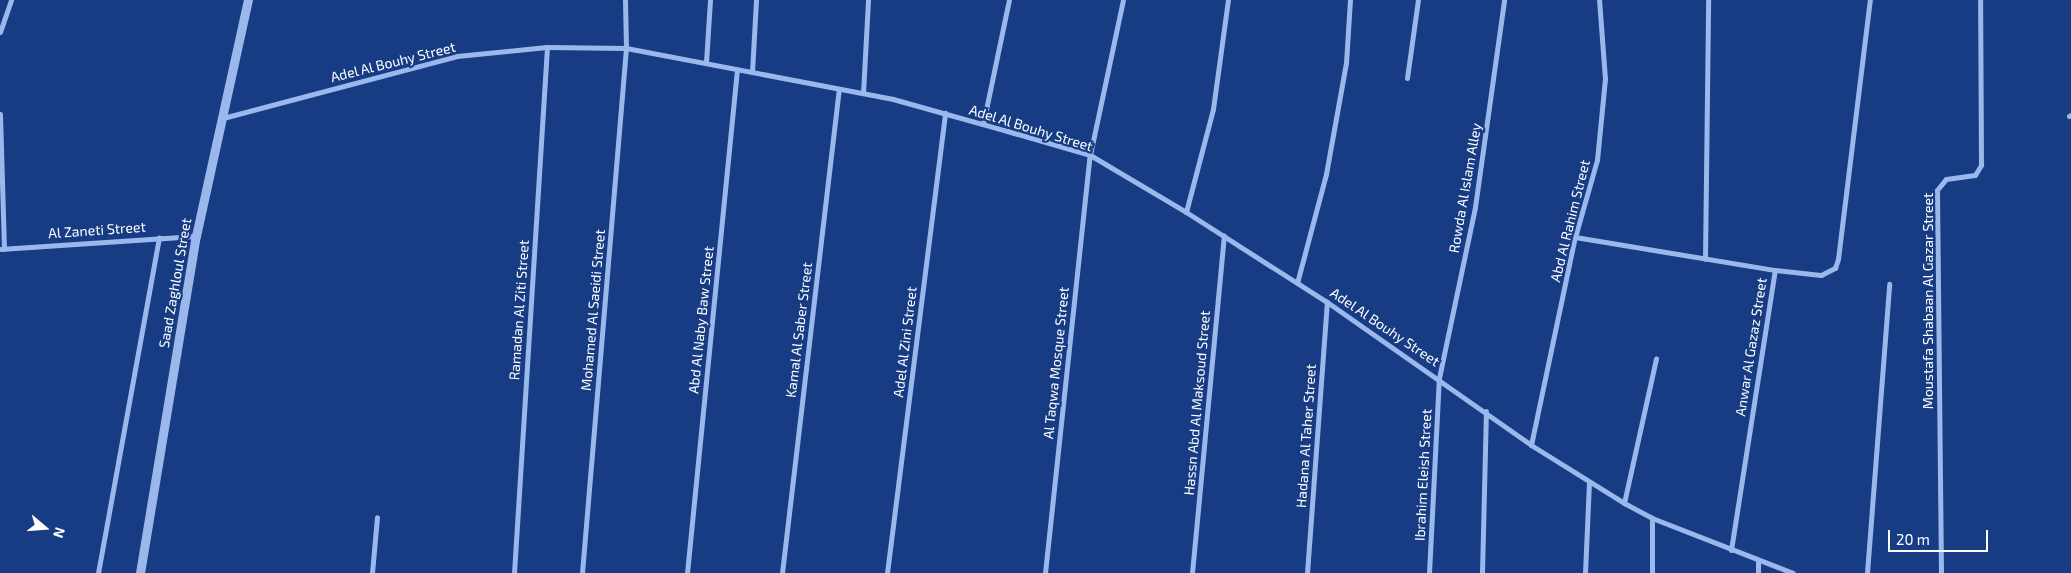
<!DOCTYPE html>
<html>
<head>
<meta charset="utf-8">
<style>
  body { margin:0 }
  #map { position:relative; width:2071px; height:573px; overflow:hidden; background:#173c84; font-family:"Exo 2",sans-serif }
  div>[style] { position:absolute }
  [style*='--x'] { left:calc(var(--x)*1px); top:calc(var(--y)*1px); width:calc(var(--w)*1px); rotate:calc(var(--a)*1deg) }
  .minor>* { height:5px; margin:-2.5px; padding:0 2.5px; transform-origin:2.5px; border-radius:2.5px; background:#9bb8ed }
  .tertiary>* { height:9px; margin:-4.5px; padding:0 4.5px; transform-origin:4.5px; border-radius:4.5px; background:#9bb8ed }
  span { translate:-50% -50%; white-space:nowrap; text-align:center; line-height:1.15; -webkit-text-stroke:4.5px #173c84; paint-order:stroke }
  .street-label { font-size:14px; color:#fff }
  .north { position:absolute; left:20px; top:503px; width:50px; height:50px; -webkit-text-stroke:4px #173c84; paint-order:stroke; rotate:108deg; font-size:14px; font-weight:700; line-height:20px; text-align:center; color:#fff }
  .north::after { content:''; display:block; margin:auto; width:18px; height:22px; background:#fff; clip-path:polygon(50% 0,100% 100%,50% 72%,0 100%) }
  .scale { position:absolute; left:1888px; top:530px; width:100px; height:22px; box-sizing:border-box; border:2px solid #fff; border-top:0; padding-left:6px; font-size:15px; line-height:18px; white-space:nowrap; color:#fff; -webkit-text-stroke:4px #173c84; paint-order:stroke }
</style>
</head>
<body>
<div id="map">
  <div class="minor">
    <i style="--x:0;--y:32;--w:34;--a:-71"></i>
    <i style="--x:706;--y:62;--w:62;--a:-86.3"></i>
    <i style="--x:752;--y:72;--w:72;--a:-86.8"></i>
    <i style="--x:1407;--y:78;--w:79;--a:-82"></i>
    <i style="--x:863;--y:93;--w:93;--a:-86.9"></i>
    <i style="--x:0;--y:114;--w:135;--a:88.3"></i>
    <i style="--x:2069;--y:116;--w:2;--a:-27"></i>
    <i style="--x:223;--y:118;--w:242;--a:-14.8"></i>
    <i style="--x:457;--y:56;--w:90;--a:-5.7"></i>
    <i style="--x:547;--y:47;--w:79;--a:0.7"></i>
    <i style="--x:626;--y:48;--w:272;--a:10.8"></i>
    <i style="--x:893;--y:99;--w:118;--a:15.7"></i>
    <i style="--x:1007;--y:131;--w:86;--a:16.1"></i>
    <i style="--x:1090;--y:155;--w:112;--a:30.7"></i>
    <i style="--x:1186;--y:212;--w:167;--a:32.6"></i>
    <i style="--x:1327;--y:302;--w:249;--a:35"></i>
    <i style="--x:1531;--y:445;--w:110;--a:31.9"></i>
    <i style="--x:1624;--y:503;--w:32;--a:28"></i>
    <i style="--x:1652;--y:518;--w:151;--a:21.3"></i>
    <i style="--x:983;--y:124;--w:127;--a:-78.2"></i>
    <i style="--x:1186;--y:212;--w:106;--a:-75.3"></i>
    <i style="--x:1213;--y:109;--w:110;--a:-82.2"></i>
    <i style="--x:1575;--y:237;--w:203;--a:9.4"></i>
    <i style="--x:0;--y:249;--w:196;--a:-3.8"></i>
    <i style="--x:1705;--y:259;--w:259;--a:-89.3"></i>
    <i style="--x:1297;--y:283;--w:113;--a:-75.1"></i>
    <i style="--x:1326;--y:174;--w:113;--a:-79.8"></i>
    <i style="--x:1346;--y:63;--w:63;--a:-86.4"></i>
    <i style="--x:1531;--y:445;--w:213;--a:-78.1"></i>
    <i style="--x:1575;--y:237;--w:80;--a:-74.1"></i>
    <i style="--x:1597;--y:160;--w:81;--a:-84.4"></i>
    <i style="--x:1605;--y:79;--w:79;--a:-94.3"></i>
    <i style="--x:1624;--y:503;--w:148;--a:-77.5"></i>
    <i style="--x:1731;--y:550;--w:283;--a:-81.1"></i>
    <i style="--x:1775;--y:270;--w:46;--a:6.2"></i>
    <i style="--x:1821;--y:275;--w:16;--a:-27"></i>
    <i style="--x:1835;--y:268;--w:9;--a:-72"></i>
    <i style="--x:1838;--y:259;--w:261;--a:-83"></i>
    <i style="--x:98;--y:573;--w:341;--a:-79.7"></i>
    <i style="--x:372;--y:573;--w:56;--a:-84.9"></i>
    <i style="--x:514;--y:573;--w:527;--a:-86.41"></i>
    <i style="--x:582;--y:573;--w:527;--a:-85.21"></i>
    <i style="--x:626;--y:48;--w:48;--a:-91.2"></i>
    <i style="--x:687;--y:573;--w:506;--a:-84.33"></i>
    <i style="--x:782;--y:573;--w:487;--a:-83.3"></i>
    <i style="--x:887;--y:573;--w:464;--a:-82.8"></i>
    <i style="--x:1045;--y:573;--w:420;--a:-83.9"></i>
    <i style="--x:1090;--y:155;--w:158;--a:-78"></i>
    <i style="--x:1192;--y:573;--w:339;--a:-84.6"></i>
    <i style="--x:1307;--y:573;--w:272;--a:-85.8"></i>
    <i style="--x:1429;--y:573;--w:195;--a:-87.1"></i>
    <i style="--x:1439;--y:378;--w:175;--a:-78.1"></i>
    <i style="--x:1475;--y:207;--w:209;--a:-82"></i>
    <i style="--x:1482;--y:573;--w:162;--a:-88.6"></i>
    <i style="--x:1585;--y:573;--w:90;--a:-87.5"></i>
    <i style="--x:1652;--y:573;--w:55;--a:-90"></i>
    <i style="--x:1758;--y:573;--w:12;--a:-90"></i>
    <i style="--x:1867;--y:573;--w:290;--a:-85.6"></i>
    <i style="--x:1941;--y:573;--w:383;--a:-90.6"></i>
    <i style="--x:1937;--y:190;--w:14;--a:-51"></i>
    <i style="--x:1946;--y:179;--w:29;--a:-8"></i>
    <i style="--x:1975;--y:175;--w:12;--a:-59"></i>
    <i style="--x:1981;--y:165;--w:165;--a:-90.3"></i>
  </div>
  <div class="tertiary">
    <i style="--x:140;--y:573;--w:342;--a:-80.6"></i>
    <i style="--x:196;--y:236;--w:242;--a:-77.6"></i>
  </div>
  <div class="street-label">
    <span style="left:393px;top:62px;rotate:-14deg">Adel Al Bouhy Street</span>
    <span style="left:1031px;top:128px;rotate:17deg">Adel Al Bouhy Street</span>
    <span style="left:1465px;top:188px;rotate:-80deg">Rowda Al Islam Alley</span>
    <span style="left:1570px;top:221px;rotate:-76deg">Abd Al Rahim Street</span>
    <span style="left:97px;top:230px;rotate:-4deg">Al Zaneti Street</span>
    <span style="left:175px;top:283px;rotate:-80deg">Saad Zaghloul Street</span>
    <span style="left:1928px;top:301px;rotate:-90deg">Moustafa Shabaan Al Gazar Street</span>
    <span style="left:519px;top:310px;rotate:-86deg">Ramadan Al Ziti Street</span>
    <span style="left:593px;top:310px;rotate:-85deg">Mohamed Al Saeidi Street</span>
    <span style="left:701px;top:320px;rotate:-84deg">Abd Al Naby Baw Street</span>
    <span style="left:1385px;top:327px;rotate:34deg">Adel Al Bouhy Street</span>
    <span style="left:799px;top:330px;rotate:-83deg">Kamal Al Saber Street</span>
    <span style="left:905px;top:342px;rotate:-83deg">Adel Al Zini Street</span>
    <span style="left:1751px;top:347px;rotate:-81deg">Anwar Al Gazaz Street</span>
    <span style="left:1056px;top:363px;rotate:-84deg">Al Taqwa Mosque Street</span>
    <span style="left:1197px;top:403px;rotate:-85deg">Hassn Abd Al Maksoud Street</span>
    <span style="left:1306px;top:436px;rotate:-86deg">Hadana Al Taher Street</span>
    <span style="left:1423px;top:475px;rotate:-87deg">Ibrahim Eleish Street</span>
  </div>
  <div class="north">N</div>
  <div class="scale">20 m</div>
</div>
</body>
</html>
